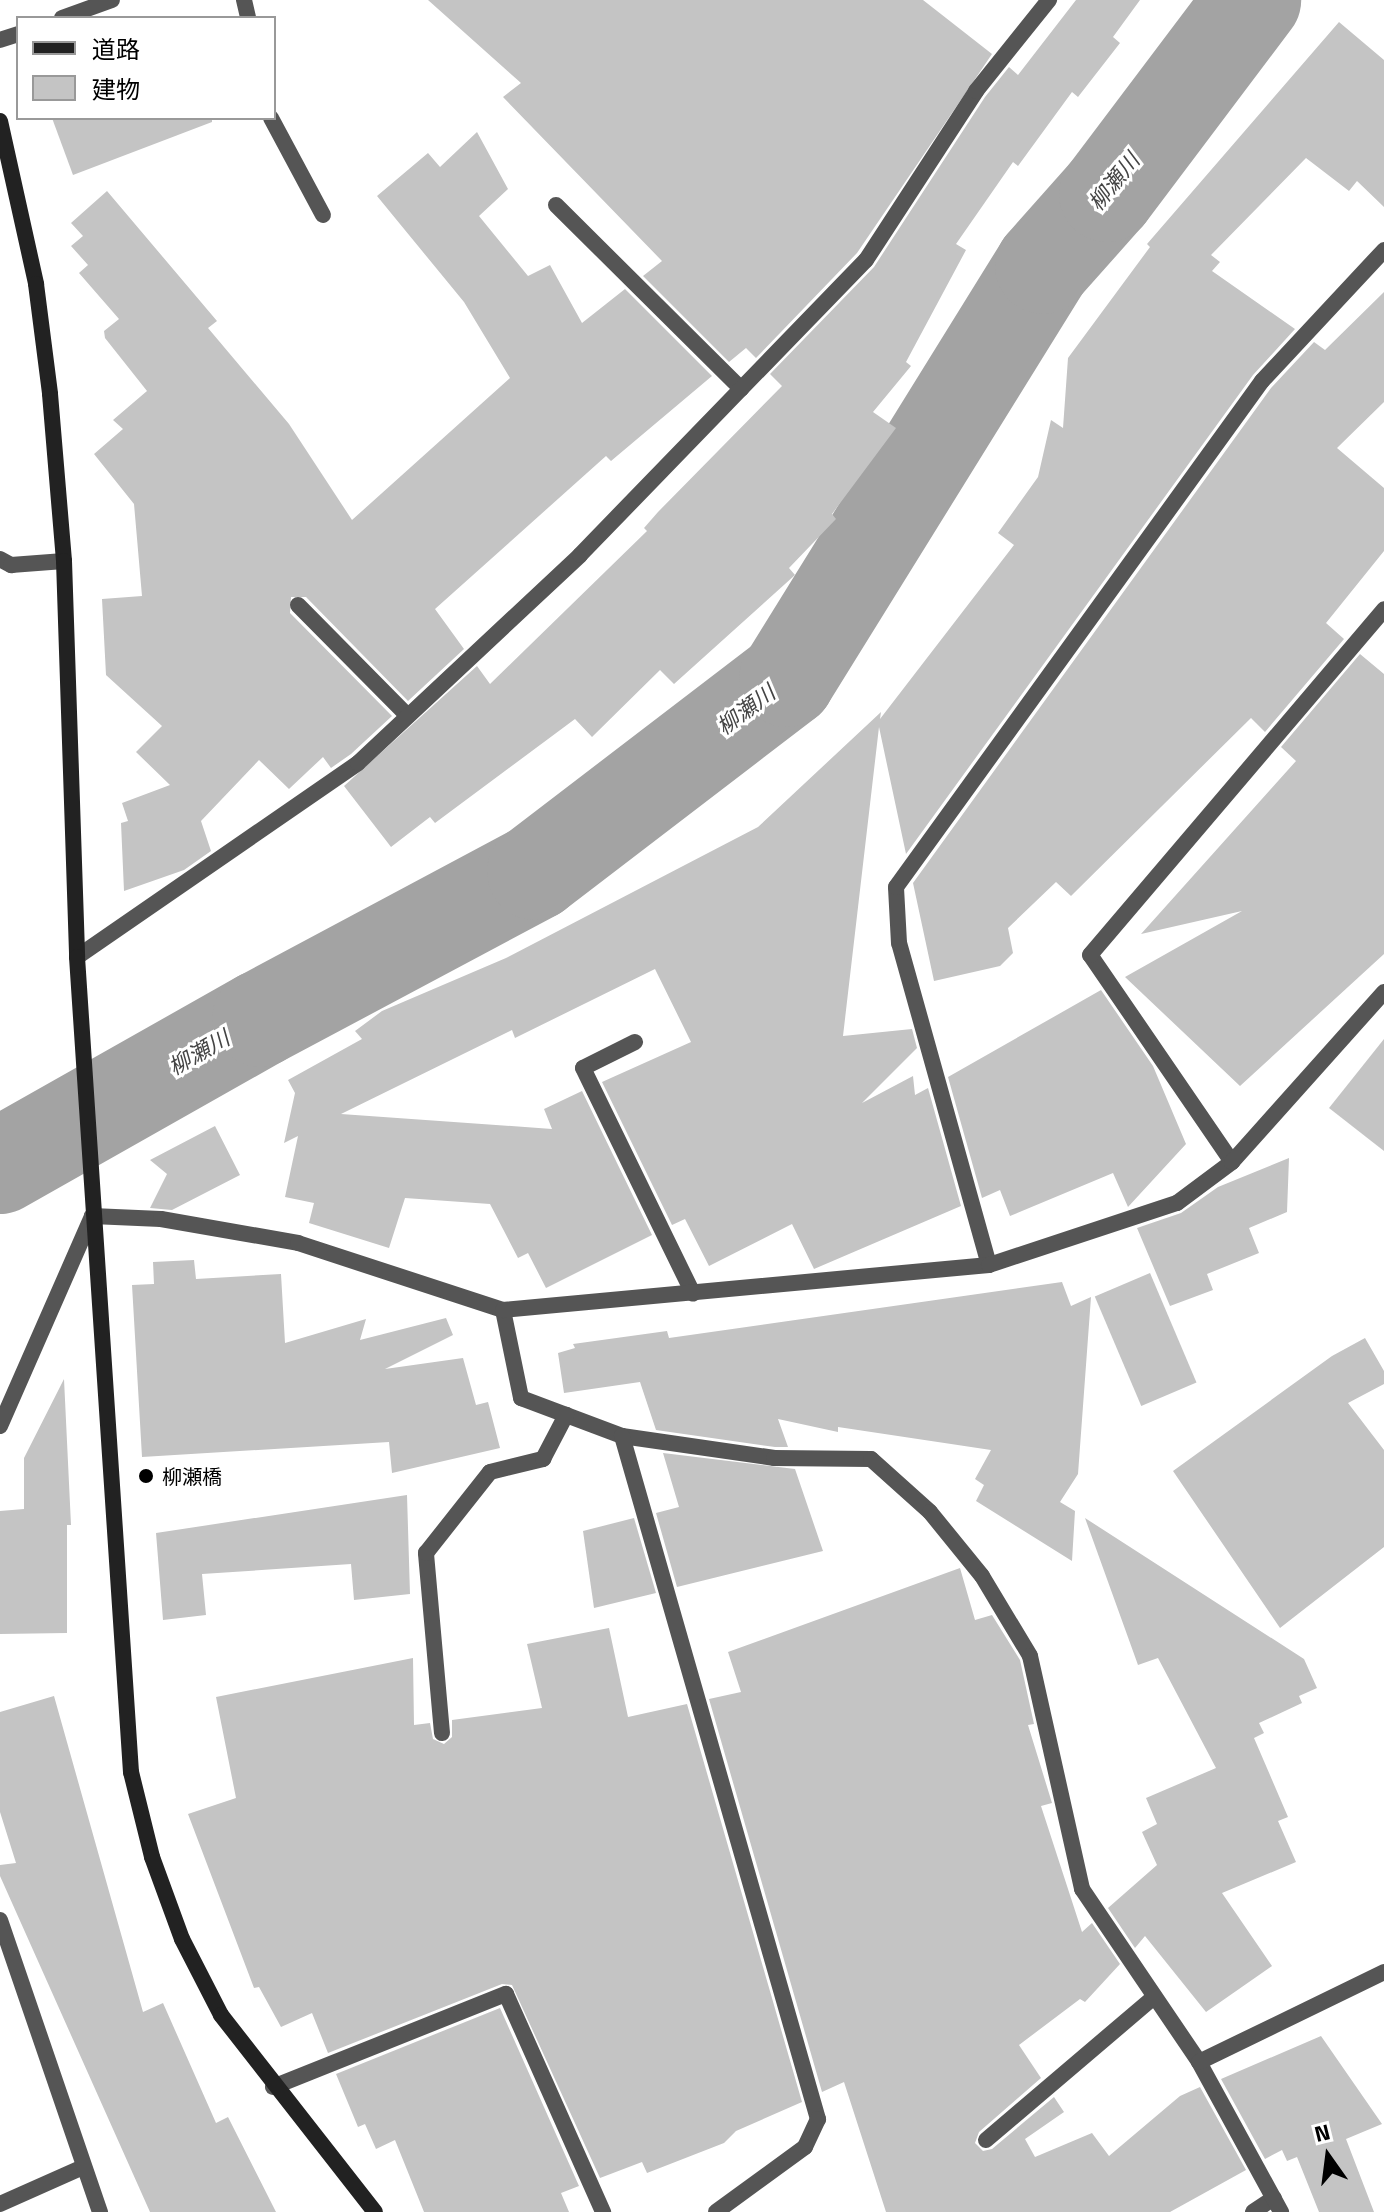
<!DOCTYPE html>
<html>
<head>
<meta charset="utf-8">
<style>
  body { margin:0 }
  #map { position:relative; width:1384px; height:2212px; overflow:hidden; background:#fff; font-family:"Titillium Web","Noto Sans JP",sans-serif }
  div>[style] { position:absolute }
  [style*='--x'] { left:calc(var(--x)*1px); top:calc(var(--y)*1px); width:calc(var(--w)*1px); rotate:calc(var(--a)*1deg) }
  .river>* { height:96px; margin:-48px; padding:0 48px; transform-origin:48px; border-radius:48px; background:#a3a3a3 }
  .building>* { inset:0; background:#c4c4c4; transform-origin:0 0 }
  .lane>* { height:16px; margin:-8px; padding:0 8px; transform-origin:8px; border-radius:8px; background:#555 }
  .street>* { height:16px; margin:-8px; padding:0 8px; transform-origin:8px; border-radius:8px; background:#555 }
  .secondary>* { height:16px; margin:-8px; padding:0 8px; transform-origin:8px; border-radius:8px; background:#222 }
  .dots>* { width:22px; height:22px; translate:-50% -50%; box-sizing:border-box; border:4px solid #fff; border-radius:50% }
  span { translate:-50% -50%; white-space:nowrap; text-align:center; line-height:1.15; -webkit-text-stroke:6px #fff; paint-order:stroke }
  .poi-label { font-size:20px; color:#000 }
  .left { translate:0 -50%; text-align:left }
  .water-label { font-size:22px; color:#444; font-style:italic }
  .legend { position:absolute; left:16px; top:16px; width:260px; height:104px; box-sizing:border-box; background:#fff; border:2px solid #999; margin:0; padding:10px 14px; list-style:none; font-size:24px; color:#000 }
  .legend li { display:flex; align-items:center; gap:16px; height:40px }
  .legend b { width:40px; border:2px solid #999 }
  .north { position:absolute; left:1288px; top:2116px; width:80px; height:80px; -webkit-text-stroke:6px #fff; paint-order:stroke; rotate:346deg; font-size:22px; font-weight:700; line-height:32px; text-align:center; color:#000 }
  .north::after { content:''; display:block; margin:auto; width:28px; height:36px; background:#000; clip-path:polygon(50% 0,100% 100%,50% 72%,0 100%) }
</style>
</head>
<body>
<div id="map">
  <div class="river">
    <i style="--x:0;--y:1166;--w:299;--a:-29.5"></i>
    <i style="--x:260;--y:1019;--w:312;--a:-28.1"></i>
    <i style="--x:535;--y:872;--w:317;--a:-37.4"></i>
    <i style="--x:787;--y:679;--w:486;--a:-58.2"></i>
    <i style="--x:1043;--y:266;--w:96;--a:-48.4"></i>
    <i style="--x:1107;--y:194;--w:243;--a:-53"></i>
  </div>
  <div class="building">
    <i style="clip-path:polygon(428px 0,923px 0,992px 54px,857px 253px,756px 358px,746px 348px,729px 362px,643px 276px,662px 261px,503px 97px,521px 83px)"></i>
    <i style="clip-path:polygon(1076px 0,1140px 0,1113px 37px,1120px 43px,1078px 97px,1072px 92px,1018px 166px,1013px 162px,956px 244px,966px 250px,906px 362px,911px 366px,873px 412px,896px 428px,832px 514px,836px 519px,789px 568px,795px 575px,674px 684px,660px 670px,592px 737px,575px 719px,435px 823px,430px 817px,391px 847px,344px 786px,477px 666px,490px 684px,647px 531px,644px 528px,658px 512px,782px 386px,770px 374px,874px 267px,985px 97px,1009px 67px,1018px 75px)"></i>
    <i style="clip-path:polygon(1339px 22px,1384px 60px,1384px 207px,1357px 181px,1349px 191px,1306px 158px,1211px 255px,1220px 262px,1212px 271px,1295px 329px,1253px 375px,906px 854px,879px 727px,843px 1036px,912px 1029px,917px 1048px,862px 1103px,913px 1076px,915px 1095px,928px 1088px,961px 1206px,814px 1269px,792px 1224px,709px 1266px,685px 1219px,672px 1225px,602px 1082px,691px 1042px,655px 969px,515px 1038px,512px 1030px,341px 1114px,552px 1129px,544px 1109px,582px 1091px,652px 1235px,546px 1288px,528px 1253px,518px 1258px,490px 1204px,405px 1198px,389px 1248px,309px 1223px,314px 1203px,285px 1197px,298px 1136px,284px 1143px,295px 1093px,288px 1080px,362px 1039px,355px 1031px,382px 1011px,506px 958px,758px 827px,881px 712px,880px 719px,1014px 545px,998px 533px,1038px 477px,1051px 420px,1063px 428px,1068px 358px,1150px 247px,1147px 244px)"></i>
    <i style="clip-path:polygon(52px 118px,212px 118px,212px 122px,73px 175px)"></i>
    <i style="clip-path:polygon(477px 132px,508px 189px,479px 216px,528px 276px,550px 265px,582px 323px,625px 289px,712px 376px,611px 461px,606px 456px,435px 609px,464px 649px,408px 701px,306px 597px,291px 597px,290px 613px,392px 716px,351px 754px,331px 768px,323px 757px,289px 789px,259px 760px,201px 821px,211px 851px,184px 870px,124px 891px,121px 823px,128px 821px,122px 803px,170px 785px,136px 752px,162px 726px,106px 675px,102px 599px,142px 596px,134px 504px,94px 454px,123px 429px,113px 420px,147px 391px,105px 338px,104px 331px,119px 319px,79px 273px,88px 265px,71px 246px,83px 236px,71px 223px,107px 191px,217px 321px,208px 328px,289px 424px,352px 520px,510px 378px,464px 302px,377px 196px,428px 153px,440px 167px)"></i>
    <i style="clip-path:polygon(1384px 292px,1384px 402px,1337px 448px,1384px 488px,1384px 551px,1326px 623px,1344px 639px,1265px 732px,1251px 718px,1071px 896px,1056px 882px,1008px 928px,1013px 953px,1000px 966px,934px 981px,913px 883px,1271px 388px,1314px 342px,1325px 350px)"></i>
    <i style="clip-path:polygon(1360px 654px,1384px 674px,1384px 954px,1240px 1086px,1125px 977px,1242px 911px,1141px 934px,1296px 761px,1281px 747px)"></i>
    <i style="clip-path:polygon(1101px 990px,1153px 1066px,1186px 1144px,1128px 1207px,1113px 1173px,1010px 1216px,1000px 1190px,982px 1198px,948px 1077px)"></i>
    <i style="clip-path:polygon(1384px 1039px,1384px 1151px,1329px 1108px)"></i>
    <i style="clip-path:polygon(215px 1126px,240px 1175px,172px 1210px,150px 1208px,167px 1174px,150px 1160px)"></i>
    <i style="clip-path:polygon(1289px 1158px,1287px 1212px,1249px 1228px,1259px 1253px,1207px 1274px,1213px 1290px,1170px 1306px,1137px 1228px,1181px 1213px,1218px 1187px)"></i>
    <i style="clip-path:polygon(194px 1260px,196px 1279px,281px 1274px,285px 1343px,366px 1319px,360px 1340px,446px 1318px,453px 1335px,385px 1369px,463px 1358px,476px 1405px,488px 1402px,500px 1448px,392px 1473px,389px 1442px,142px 1457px,132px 1285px,154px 1284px,153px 1262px)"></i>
    <i style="left:1150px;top:1273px;width:119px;height:60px;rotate:67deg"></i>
    <i style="clip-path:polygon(1062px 1282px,1071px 1306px,1091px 1297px,1078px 1474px,1060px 1502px,1075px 1511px,1072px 1561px,976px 1501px,984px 1485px,975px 1479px,991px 1450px,838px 1427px,838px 1432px,778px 1419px,788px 1447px,775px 1447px,656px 1430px,640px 1382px,564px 1393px,558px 1353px,575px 1348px,573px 1344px,667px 1331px,669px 1338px)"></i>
    <i style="clip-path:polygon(1365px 1338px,1384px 1371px,1384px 1384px,1348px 1403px,1384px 1450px,1384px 1547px,1280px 1628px,1173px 1471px,1332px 1356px)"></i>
    <i style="clip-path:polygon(64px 1379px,71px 1525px,67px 1525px,67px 1633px,0 1634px,0 1511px,24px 1509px,24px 1458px)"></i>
    <i style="clip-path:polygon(663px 1453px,795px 1469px,823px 1551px,677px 1587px,656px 1513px,679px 1507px)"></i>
    <i style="clip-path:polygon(407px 1495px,410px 1594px,354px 1600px,351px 1564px,202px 1574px,206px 1615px,163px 1620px,156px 1533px)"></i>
    <i style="clip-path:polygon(634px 1518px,656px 1593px,594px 1608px,583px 1531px)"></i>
    <i style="clip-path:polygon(1085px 1518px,1304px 1659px,1317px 1688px,1299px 1696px,1302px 1703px,1259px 1723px,1264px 1733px,1254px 1738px,1288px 1817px,1278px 1821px,1296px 1862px,1222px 1893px,1272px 1966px,1206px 2012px,1145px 1936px,1135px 1948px,1108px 1908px,1157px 1865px,1142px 1832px,1157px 1824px,1146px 1798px,1216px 1768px,1158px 1658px,1138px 1665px)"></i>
    <i style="clip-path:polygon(960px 1568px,975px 1620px,992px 1615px,1020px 1660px,1034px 1724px,1028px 1725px,1052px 1803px,1041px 1806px,1082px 1932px,1092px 1923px,1120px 1964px,1085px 2002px,1080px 1999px,1019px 2045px,1041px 2078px,979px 2132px,975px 2143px,983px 2151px,992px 2149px,1054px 2097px,1064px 2112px,1025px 2139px,1035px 2157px,1092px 2133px,1109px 2156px,1180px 2096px,1200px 2087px,1246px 2170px,1170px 2212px,886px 2212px,844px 2082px,822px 2092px,709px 1699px,741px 1692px,728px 1652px)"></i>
    <i style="clip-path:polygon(609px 1628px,628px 1717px,687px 1704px,802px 2102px,736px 2131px,724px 2143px,647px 2173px,642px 2162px,600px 2178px,512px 1985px,502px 1984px,328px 2053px,312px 2013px,281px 2027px,259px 1987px,254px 1988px,188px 1814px,236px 1798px,216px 1697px,413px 1658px,414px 1725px,430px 1723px,433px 1739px,444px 1744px,452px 1737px,452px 1720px,542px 1708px,527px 1644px)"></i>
    <i style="clip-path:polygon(54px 1696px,143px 2012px,163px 2003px,216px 2123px,228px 2117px,276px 2212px,150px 2212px,0 1876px,0 1865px,16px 1863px,0 1812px,0 1712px)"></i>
    <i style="clip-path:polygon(500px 2008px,579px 2186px,561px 2193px,569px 2212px,424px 2212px,395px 2140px,376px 2149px,365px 2124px,358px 2127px,336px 2074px)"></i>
    <i style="clip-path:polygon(1321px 2036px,1382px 2124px,1346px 2139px,1374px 2212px,1319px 2212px,1297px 2157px,1287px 2161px,1282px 2150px,1265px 2159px,1221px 2079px)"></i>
  </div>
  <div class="lane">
    <i style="--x:244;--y:0;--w:18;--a:77"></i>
    <i style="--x:271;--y:118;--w:110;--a:61.8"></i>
    <i style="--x:556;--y:205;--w:261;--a:44.8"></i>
    <i style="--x:298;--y:605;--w:156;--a:45.3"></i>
    <i style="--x:635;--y:1042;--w:58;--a:153.4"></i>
    <i style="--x:583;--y:1068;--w:251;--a:64"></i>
    <i style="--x:986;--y:2140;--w:221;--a:-40.4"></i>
    <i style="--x:0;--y:2204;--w:91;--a:-24"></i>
    <i style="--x:1253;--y:2212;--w:25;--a:-34"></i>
  </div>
  <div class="street">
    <i style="--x:62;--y:18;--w:53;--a:-19.8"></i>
    <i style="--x:0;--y:40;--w:19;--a:-18"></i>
    <i style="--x:0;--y:559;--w:13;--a:29"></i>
    <i style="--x:11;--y:565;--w:53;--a:-4.3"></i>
    <i style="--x:77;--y:957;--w:341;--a:-34.6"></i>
    <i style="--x:358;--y:763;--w:304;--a:-43.1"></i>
    <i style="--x:580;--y:555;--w:411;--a:-45.9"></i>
    <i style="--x:866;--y:260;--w:202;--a:-56.9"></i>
    <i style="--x:976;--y:91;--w:117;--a:-51.3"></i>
    <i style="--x:1232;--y:1162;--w:251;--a:-124.4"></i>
    <i style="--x:1090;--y:955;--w:454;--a:-49.6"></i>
    <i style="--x:989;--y:1265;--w:334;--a:-105.6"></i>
    <i style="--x:899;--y:943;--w:56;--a:-93.1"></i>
    <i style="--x:896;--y:887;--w:624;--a:-54.12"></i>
    <i style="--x:1262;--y:381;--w:179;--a:-47"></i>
    <i style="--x:503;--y:1310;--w:90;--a:78.4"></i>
    <i style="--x:521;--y:1398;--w:108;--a:20.6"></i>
    <i style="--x:622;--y:1436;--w:154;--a:8.2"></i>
    <i style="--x:774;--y:1458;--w:97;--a:0.6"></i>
    <i style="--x:871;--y:1459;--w:79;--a:41.9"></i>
    <i style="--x:930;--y:1512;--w:82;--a:50.9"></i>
    <i style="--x:982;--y:1576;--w:93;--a:59"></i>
    <i style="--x:1030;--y:1656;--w:239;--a:77.4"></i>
    <i style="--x:1082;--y:1889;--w:209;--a:55.9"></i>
    <i style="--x:1199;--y:2062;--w:171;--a:61.3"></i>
    <i style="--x:0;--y:1426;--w:229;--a:-66.3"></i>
    <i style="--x:92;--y:1216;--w:69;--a:2.5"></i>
    <i style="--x:161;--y:1219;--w:139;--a:9.9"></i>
    <i style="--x:298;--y:1243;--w:216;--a:18.1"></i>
    <i style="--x:503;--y:1310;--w:488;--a:-5.3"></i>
    <i style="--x:989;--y:1265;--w:198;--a:-18.3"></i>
    <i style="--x:1177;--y:1203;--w:69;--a:-36.7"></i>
    <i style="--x:1232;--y:1162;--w:228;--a:-48.2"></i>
    <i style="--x:622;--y:1436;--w:711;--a:73.99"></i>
    <i style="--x:818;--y:2119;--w:31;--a:115"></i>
    <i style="--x:805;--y:2147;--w:110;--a:143.9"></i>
    <i style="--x:442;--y:1733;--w:181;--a:-95.1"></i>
    <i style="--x:426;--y:1553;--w:103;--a:-51.7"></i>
    <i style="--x:490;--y:1472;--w:55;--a:-13.8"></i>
    <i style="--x:543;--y:1459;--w:50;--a:-62.4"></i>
    <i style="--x:0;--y:1920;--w:309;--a:71.1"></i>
    <i style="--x:1199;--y:2062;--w:206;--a:-25.9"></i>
    <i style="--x:273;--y:2087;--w:251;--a:-21.8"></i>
    <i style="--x:506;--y:1994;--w:239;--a:66"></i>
  </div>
  <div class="secondary">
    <i style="--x:0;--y:121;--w:167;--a:77.5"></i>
    <i style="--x:36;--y:284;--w:111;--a:82.7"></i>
    <i style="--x:50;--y:394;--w:168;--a:85.2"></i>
    <i style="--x:64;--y:561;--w:396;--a:88.1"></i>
    <i style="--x:77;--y:957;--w:817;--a:86.21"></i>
    <i style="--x:131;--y:1772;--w:88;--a:76.1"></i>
    <i style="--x:152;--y:1857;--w:87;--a:69.9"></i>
    <i style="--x:182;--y:1939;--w:85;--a:62.8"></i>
    <i style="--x:221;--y:2015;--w:250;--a:52"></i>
  </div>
  <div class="dots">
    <i style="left:146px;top:1476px;background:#000"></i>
  </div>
  <div class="poi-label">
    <span class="left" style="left:162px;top:1476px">柳瀬橋</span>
  </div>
  <div class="water-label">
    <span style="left:1114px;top:182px;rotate:-51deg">柳瀬川</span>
    <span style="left:746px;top:710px;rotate:-37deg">柳瀬川</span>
    <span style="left:199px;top:1053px;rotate:-30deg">柳瀬川</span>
  </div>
  <ul class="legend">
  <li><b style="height:10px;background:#222"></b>道路</li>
  <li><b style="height:22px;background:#c4c4c4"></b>建物</li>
  </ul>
  <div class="north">N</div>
</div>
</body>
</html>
